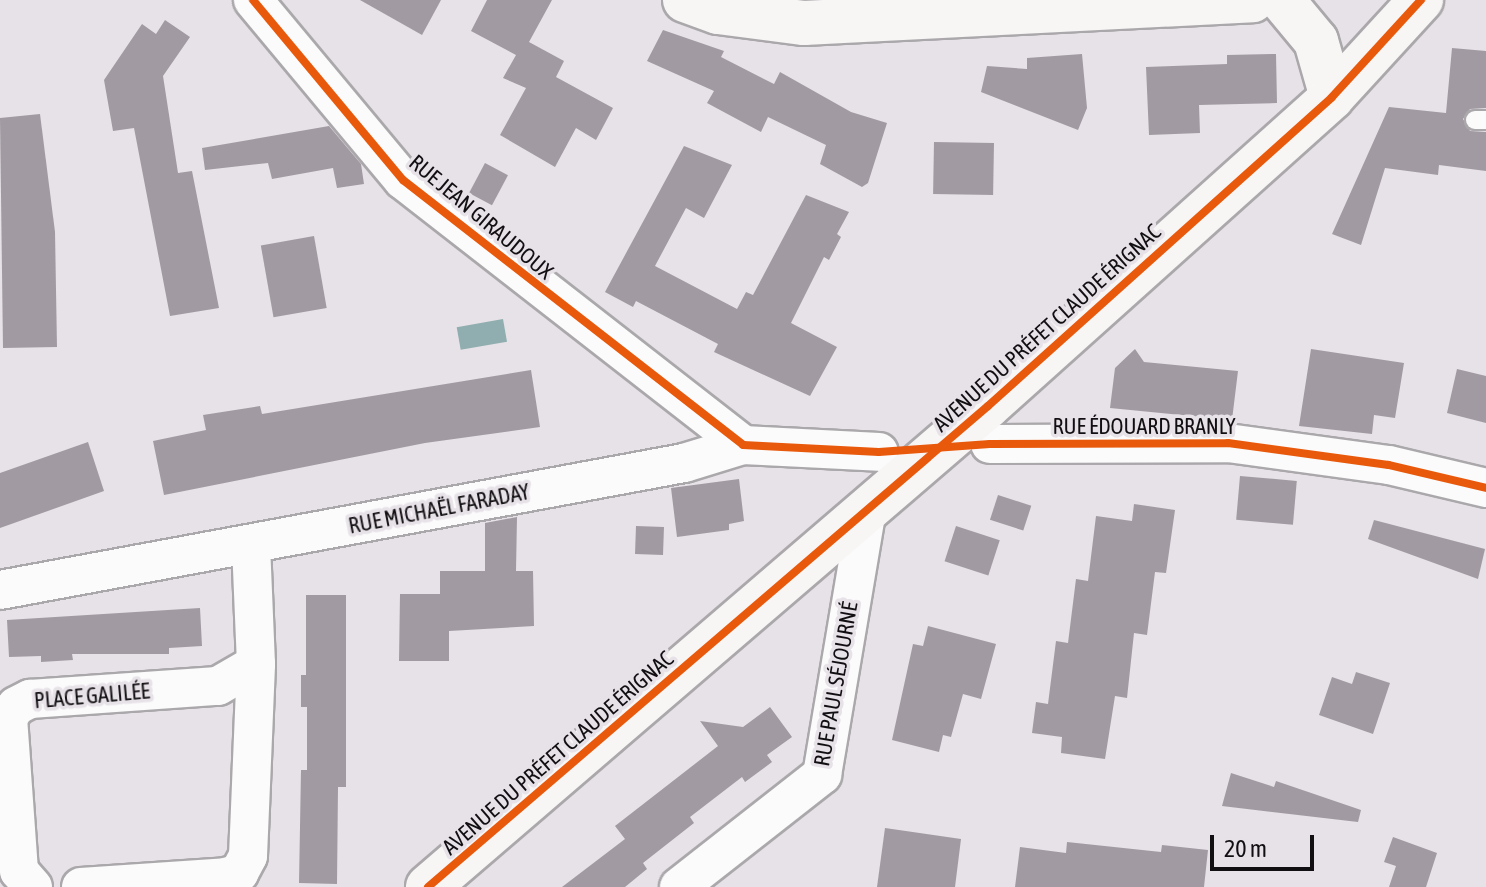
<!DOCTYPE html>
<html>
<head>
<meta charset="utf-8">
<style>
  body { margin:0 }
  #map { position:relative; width:1486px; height:887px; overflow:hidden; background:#e6e2e7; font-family:"Asap Condensed",sans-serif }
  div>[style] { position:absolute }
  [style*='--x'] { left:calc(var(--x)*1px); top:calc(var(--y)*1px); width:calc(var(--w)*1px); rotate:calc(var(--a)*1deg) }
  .water>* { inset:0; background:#90aeaf; transform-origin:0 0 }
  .building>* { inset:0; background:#a19aa2; transform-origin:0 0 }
  .roads { filter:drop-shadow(2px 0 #aba8ab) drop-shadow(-2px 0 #aba8ab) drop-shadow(0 2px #aba8ab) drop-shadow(0 -2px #aba8ab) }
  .lane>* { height:18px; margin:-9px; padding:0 9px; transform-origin:9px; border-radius:9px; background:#fbfbfb }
  .street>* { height:38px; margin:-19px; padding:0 19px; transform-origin:19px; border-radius:19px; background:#fbfbfb }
  .secondary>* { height:44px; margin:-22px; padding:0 22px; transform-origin:22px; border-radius:22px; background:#f8f5f5 }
  .cycleway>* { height:8px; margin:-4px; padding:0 4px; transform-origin:4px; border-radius:4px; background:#e8590c }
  span { translate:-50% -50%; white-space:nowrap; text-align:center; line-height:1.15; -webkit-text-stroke:7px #e7e1e8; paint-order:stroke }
  .street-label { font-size:22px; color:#110f11 }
  .scale { position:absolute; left:1210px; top:835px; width:104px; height:36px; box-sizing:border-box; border:4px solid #110f11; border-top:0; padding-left:10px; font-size:24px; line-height:28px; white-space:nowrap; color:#110f11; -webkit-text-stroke:6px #e7e1e8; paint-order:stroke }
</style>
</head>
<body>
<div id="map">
  <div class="water">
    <i style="left:503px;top:319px;width:23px;height:47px;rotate:80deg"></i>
  </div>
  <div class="building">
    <i style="clip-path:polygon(360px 0,441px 0,422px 35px)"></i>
    <i style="clip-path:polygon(487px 0,552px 0,529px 42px,564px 61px,556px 77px,613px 108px,596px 140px,576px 128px,555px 167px,500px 135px,526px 88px,503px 78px,516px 55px,471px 31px)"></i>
    <i style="clip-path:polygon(165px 20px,190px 37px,163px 76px,178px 173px,192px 171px,219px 308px,170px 316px,134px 128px,113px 131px,104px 80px,142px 24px,156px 34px)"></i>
    <i style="clip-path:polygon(663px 30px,724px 51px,721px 57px,774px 84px,780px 72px,851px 112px,887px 123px,868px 183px,862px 187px,820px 164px,826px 145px,768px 117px,761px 132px,707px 103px,714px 91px,647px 61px)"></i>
    <i style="clip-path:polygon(1452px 48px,1486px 51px,1486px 108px,1470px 109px,1463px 119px,1470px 131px,1486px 132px,1486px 171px,1439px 165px,1438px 175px,1385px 168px,1361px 245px,1332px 234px,1389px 107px,1446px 113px)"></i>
    <i style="clip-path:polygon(1082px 54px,1087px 108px,1078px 130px,981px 92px,987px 66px,1027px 69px,1027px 58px)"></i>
    <i style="clip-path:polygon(1276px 54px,1277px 103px,1199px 105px,1200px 133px,1149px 135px,1146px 67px,1227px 64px,1227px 55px)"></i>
    <i style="clip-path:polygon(40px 114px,55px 232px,57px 347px,3px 348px,0 118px)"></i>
    <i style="clip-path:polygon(329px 126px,361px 164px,364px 184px,337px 188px,333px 168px,272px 179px,268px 163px,205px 170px,202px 148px)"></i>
    <i style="left:934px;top:142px;width:60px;height:52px;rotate:1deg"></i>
    <i style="clip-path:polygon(684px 146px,732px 165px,704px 218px,686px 208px,655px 266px,737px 309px,746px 292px,753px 295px,806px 195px,849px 212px,837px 234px,841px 237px,829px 260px,824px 257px,791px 323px,837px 347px,810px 396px,714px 352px,718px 344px,636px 301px,633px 307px,605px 292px)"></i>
    <i style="left:485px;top:163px;width:26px;height:34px;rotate:28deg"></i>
    <i style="left:314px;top:236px;width:73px;height:54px;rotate:80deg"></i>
    <i style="clip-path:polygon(1135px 349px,1144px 362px,1238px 371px,1232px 420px,1110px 408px,1115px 368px)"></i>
    <i style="clip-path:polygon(1311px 349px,1404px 363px,1395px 418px,1374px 415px,1372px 434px,1299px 426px)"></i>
    <i style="clip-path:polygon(1457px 369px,1486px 376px,1486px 423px,1447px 413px)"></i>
    <i style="clip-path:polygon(531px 370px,540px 427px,425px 443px,164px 495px,153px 441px,206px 430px,203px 415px,260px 406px,262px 414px)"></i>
    <i style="clip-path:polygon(88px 442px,104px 491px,0 528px,0 473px)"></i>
    <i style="left:1240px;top:476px;width:57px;height:44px;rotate:5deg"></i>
    <i style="clip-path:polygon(739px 479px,744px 521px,729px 524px,729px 530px,677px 537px,671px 488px)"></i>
    <i style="left:998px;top:495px;width:35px;height:26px;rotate:18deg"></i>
    <i style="clip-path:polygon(1134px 504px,1175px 510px,1166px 573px,1155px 572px,1147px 635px,1134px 633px,1127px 698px,1115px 696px,1105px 759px,1061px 753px,1062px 737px,1032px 733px,1036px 702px,1048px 704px,1056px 641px,1068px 643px,1076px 579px,1088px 581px,1096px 516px,1132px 521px)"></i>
    <i style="clip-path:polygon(517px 517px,516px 571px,533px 571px,534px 626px,449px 631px,449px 661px,399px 661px,400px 594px,440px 594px,440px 571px,485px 571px,485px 523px)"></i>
    <i style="clip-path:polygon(1374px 520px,1485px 549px,1478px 579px,1368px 539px)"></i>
    <i style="left:636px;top:526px;width:28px;height:28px;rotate:2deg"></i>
    <i style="left:956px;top:526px;width:46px;height:37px;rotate:18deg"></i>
    <i style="clip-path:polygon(306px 595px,346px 595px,346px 787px,338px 787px,337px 884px,299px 883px,301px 770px,307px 770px,307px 707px,301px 707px,301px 675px,306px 675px)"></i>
    <i style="clip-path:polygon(200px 608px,202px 646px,169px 648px,169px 654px,72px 654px,73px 660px,41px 662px,41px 656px,9px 657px,7px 620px)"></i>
    <i style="clip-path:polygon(928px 626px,996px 644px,981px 699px,963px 694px,951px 737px,943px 735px,939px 752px,892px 740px,913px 644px,923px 646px)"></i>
    <i style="clip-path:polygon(1356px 672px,1390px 683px,1373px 734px,1319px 715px,1332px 677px,1352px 684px)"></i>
    <i style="clip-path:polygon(770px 707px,792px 737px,767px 755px,772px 762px,745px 782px,742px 777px,690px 817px,694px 823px,643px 863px,647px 869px,625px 887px,562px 887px,625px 839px,615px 826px,718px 746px,700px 721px,743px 727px)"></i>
    <i style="clip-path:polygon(1231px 773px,1274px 787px,1276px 781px,1361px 810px,1358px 822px,1222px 806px)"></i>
    <i style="clip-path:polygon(885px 828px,961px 839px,955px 887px,877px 887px)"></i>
    <i style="clip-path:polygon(1393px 837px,1437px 853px,1426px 887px,1389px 887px,1396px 866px,1384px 862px)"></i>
    <i style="clip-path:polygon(1067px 842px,1161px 852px,1162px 845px,1208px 850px,1204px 887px,1015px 887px,1020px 847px,1066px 853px)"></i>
  </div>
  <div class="roads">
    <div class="lane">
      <i style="--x:1475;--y:120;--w:11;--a:0"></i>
    </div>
    <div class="street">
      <i style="--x:253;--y:0;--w:234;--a:50.2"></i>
      <i style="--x:403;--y:180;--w:431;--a:37.9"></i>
      <i style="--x:990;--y:444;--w:238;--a:-0.2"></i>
      <i style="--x:1228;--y:443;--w:162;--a:7.8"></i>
      <i style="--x:1389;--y:465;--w:100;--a:13.3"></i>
      <i style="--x:0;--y:590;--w:696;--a:-10.52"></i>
      <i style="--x:684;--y:463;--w:62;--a:-17"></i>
      <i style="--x:743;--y:445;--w:136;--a:2.9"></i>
      <i style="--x:33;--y:887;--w:21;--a:-131"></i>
      <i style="--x:19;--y:871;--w:153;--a:-94.1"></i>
      <i style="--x:8;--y:718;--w:14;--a:-56"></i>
      <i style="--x:16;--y:706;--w:16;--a:-27"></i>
      <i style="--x:30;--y:699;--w:188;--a:-4"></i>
      <i style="--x:218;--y:686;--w:44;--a:-30.1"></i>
      <i style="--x:81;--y:887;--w:145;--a:-3.9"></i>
      <i style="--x:226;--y:877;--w:14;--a:-17"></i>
      <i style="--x:239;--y:873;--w:19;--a:-62"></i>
      <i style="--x:248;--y:856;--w:192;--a:-87.6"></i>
      <i style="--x:256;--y:664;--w:117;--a:-92.4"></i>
      <i style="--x:679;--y:887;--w:182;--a:-38.1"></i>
      <i style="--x:822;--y:775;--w:270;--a:-80.4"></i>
    </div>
    <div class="secondary">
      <i style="--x:685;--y:0;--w:35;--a:20"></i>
      <i style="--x:718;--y:12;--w:87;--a:7.3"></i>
      <i style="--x:804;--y:23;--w:449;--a:-2.9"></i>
      <i style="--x:1282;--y:0;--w:53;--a:50.3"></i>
      <i style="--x:1316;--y:41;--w:58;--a:74.1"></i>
      <i style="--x:428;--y:887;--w:738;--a:-40.66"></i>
      <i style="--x:988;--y:406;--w:462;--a:-41.9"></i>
      <i style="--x:1332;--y:97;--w:132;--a:-47.5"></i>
    </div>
  </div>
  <div class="cycleway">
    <i style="--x:253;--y:0;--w:234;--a:50.2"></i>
    <i style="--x:403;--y:180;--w:431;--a:37.9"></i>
    <i style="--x:743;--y:445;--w:136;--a:2.9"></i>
    <i style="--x:879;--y:452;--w:111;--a:-4.1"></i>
    <i style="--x:990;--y:444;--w:238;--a:-0.2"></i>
    <i style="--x:1228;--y:443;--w:162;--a:7.8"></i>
    <i style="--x:1389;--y:465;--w:100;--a:13.3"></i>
    <i style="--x:428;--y:887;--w:738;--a:-40.66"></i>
    <i style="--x:988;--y:406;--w:462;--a:-41.9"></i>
    <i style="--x:1332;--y:97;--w:132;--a:-47.5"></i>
  </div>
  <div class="street-label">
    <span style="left:481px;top:217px;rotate:40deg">RUE JEAN GIRAUDOUX</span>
    <span style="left:1047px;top:328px;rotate:-42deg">AVENUE DU PRÉFET CLAUDE ÉRIGNAC</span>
    <span style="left:1144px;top:427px">RUE ÉDOUARD BRANLY</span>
    <span style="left:439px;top:509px;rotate:-11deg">RUE MICHAËL FARADAY</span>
    <span style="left:836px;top:684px;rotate:-80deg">RUE PAUL SÉJOURNÉ</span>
    <span style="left:92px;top:696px;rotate:-5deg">PLACE GALILÉE</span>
    <span style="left:558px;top:753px;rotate:-41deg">AVENUE DU PRÉFET CLAUDE ÉRIGNAC</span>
  </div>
  <div class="scale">20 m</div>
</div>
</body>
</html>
